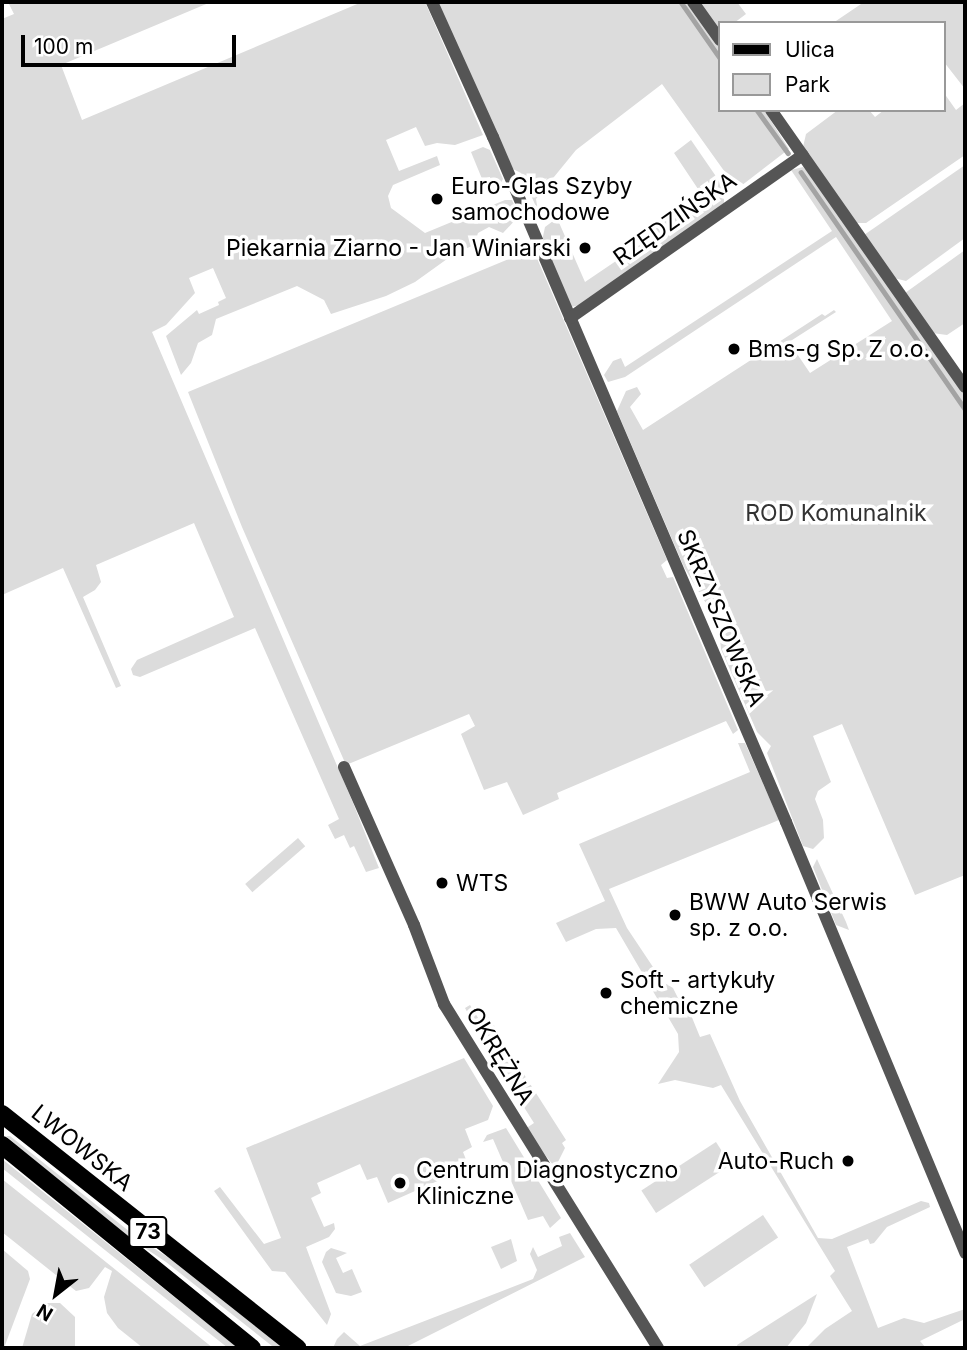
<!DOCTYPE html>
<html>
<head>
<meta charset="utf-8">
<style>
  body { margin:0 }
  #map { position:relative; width:967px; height:1350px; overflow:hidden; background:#fff; font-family:Inter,sans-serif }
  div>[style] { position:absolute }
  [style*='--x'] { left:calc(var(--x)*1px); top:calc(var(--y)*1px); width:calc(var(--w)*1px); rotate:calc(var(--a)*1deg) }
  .green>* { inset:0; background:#dcdcdc; transform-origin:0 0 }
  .stream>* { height:4.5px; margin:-2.25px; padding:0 2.25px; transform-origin:2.25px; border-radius:2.25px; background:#a3a3a3 }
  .street>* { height:12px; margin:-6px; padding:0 6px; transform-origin:6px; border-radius:6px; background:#555 }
  .primary>* { height:18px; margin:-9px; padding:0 9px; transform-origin:9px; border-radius:9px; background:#000 }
  .dots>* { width:19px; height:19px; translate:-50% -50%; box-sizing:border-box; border:4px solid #fff; border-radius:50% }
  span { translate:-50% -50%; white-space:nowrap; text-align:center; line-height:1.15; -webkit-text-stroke:7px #fff; paint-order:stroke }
  .shield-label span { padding:2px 5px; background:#fff; border:2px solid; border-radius:5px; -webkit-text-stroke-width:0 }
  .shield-label { font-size:21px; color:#000; font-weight:700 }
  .poi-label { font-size:23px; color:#000 }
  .left { translate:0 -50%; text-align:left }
  .right { translate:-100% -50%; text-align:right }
  .street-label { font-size:23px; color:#000 }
  .park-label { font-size:23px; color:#333 }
  .frame { position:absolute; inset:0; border:4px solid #000; pointer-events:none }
  .legend { position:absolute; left:718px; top:21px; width:228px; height:91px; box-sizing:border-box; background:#fff; border:2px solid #999; margin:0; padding:9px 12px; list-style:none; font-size:21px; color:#000 }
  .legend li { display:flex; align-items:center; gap:14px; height:35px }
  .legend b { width:35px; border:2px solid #999 }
  .north { position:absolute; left:21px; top:1259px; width:70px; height:70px; -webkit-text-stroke:5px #fff; paint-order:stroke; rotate:211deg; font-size:19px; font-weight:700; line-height:28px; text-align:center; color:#000 }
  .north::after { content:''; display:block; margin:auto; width:24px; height:32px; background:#000; clip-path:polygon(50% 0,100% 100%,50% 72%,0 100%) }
  .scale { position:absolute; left:21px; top:35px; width:215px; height:32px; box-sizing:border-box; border:4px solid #000; border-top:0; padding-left:9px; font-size:21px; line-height:24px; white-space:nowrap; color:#000; -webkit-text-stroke:5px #fff; paint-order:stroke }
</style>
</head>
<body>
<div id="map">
  <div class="green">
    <i style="clip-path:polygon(8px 2px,211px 2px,61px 65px,82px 120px,362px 2px,425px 2px,483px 135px,455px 145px,437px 143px,425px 146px,416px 127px,386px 140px,399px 171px,437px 156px,440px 165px,393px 185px,388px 196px,391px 208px,425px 233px,505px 200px,512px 200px,519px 216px,503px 233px,489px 227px,478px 233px,474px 245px,454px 254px,415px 282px,386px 296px,331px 314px,324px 300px,297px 286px,216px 319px,212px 335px,198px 343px,191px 363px,181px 375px,166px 336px,197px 310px,199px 314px,219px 305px,218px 302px,226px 298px,213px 268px,189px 278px,195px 293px,166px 325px,152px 332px,353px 803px,379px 868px,366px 872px,354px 846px,350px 848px,344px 835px,335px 839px,328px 825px,339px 819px,255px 628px,140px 677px,133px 675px,131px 669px,137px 660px,234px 617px,194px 523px,96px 565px,101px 582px,95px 590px,83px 597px,121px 686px,116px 688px,63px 568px,2px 595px,2px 19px,14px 14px)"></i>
    <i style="clip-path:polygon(438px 2px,687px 2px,720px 49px,720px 110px,764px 110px,789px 149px,737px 189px,662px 84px,576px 150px,536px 199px,538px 211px,521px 173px,509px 167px)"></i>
    <i style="clip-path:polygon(698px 2px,737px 2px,746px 14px,734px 23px,720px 23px,720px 34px)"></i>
    <i style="clip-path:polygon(864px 2px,965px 2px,965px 89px,944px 62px,944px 23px,833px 23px)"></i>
    <i style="clip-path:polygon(944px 93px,956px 110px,965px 103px,965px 155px,866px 223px,856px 223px,803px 147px,806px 134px,838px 110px,869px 110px,875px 117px,884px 110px,944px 110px)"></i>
    <i style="clip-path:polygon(691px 140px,724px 188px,724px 205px,580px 305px,571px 307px,542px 241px,545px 227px,557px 218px,585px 282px,644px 242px,639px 235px,700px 192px,674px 153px)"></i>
    <i style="clip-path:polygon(483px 147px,490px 150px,503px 179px,499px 186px,487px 191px,471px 152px)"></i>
    <i style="clip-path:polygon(965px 165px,965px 238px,906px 281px,894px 278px,864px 235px)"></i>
    <i style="clip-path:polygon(803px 167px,812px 176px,965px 393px,965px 875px,915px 895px,842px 724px,813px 736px,831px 782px,818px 791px,815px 799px,823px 820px,824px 838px,813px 849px,803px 846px,767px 753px,771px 746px,757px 732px,721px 649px,720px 639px,732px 621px,731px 612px,724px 598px,707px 604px,703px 599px,684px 567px,617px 411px,626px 391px,637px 387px,641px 394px,630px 407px,643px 430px,822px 314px,825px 316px,834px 310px,836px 312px,789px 342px,810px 373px,892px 321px,836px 237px,625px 377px,608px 382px,604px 375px,613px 361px,621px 358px,625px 367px,832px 231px,791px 170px)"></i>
    <i style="clip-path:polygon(533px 249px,667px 560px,661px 565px,667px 578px,673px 577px,738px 730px,733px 734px,726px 721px,557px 793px,559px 799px,523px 815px,507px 782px,484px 790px,461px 734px,475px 726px,469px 714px,346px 765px,242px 527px,188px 392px)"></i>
    <i style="clip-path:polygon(965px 250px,965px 323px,947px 335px,932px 333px,905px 293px)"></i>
    <i style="clip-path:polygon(738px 743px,745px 743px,779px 820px,609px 889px,627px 928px,663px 982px,673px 988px,678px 998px,684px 998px,700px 1037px,710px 1034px,740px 1101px,818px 1238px,832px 1239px,921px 1201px,929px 1203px,930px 1207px,887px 1227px,874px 1243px,870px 1244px,868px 1239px,847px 1247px,878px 1328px,904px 1318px,924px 1323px,965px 1309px,965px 1319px,920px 1341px,926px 1348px,806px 1348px,825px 1329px,852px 1311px,830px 1276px,835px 1271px,721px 1085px,713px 1088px,675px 1080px,658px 1084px,679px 1052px,678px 1034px,616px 928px,596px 929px,566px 942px,556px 923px,605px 901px,579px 844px,750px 772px)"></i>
    <i style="left:298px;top:838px;width:11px;height:70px;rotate:49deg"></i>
    <i style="clip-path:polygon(817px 859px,846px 922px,849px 930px,836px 925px,813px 867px)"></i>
    <i style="clip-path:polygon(470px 1005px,480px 1021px,488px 1016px,516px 1060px,500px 1070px,465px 1008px)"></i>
    <i style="clip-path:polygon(464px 1058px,493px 1106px,488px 1120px,465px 1129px,472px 1147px,463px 1152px,469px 1167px,388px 1203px,377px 1177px,367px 1180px,360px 1164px,317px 1183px,321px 1193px,311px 1198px,324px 1227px,334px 1223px,335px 1229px,329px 1237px,306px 1247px,331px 1314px,327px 1325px,285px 1272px,272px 1271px,214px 1191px,220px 1187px,264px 1244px,281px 1238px,246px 1148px)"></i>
    <i style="clip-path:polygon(518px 1065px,566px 1140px,562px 1143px,565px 1148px,557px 1164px,553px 1165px,525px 1129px,534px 1123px,503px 1074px)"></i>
    <i style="clip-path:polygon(506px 1128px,561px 1218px,550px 1228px,543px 1216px,528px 1220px,493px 1139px,483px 1142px,487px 1135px)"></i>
    <i style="clip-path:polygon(6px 1136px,10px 1136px,135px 1236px,186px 1269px,285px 1348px,272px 1346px,166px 1262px,112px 1226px)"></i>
    <i style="left:716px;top:1142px;width:27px;height:89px;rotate:57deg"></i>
    <i style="clip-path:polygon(2px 1159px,168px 1292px,238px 1348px,228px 1348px,204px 1329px,2px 1168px)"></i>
    <i style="clip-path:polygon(2px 1179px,71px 1234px,213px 1348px,143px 1348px,118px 1328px,107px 1313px,104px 1297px,112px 1271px,105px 1267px,89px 1288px,76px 1291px,2px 1232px)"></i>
    <i style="left:763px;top:1215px;width:27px;height:89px;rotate:56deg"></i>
    <i style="clip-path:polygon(570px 1233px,585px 1257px,404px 1348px,333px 1348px,337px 1339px,344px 1332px,360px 1346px,533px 1279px,537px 1270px,530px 1254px,533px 1247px,538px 1257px,562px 1246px,559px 1237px)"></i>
    <i style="clip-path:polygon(511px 1239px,517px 1261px,501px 1269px,491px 1247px)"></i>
    <i style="clip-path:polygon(331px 1248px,347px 1253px,336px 1258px,343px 1273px,352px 1269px,362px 1292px,351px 1296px,336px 1293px,322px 1262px,326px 1252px)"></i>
    <i style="clip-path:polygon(2px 1249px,28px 1271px,30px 1279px,4px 1348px,2px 1348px)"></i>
    <i style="clip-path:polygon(817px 1294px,806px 1323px,786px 1348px,738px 1348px,737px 1345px)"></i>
    <i style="clip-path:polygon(46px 1303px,60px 1303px,75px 1317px,75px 1348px,22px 1348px,32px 1314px)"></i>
  </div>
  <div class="stream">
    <i style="--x:681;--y:2;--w:68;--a:55.1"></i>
    <i style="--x:757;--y:110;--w:53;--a:54.2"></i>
    <i style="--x:801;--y:172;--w:288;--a:55.3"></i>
  </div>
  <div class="street">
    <i style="--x:432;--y:2;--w:148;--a:65.7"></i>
    <i style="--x:493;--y:137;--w:745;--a:66.84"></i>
    <i style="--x:786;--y:822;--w:467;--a:67.4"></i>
    <i style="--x:693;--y:2;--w:47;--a:54.6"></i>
    <i style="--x:771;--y:110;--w:338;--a:55"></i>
    <i style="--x:570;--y:318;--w:284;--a:-35"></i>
    <i style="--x:344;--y:767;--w:173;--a:66.1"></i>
    <i style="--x:414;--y:925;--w:85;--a:69.2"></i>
    <i style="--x:444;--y:1004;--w:405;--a:58.1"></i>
  </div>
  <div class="primary">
    <i style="--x:2;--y:1114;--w:377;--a:38.4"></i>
    <i style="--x:2;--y:1145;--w:322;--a:39.1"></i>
  </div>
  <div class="dots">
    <i style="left:437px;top:199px;background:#000"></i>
    <i style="left:585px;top:248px;background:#000"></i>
    <i style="left:734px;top:349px;background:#000"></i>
    <i style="left:442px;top:883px;background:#000"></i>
    <i style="left:675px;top:915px;background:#000"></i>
    <i style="left:606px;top:993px;background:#000"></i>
    <i style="left:848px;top:1161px;background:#000"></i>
    <i style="left:400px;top:1183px;background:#000"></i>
  </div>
  <div class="shield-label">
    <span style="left:148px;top:1232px">73</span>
  </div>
  <div class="poi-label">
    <span class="left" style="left:451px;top:199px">Euro-Glas Szyby<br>samochodowe</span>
    <span class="right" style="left:571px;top:248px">Piekarnia Ziarno - Jan Winiarski</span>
    <span class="left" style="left:748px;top:349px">Bms-g Sp. Z o.o.</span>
    <span class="left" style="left:456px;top:883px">WTS</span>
    <span class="left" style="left:689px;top:915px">BWW Auto Serwis<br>sp. z o.o.</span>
    <span class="left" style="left:620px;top:993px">Soft - artykuły<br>chemiczne</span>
    <span class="right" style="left:834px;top:1161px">Auto-Ruch</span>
    <span class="left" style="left:416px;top:1183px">Centrum Diagnostyczno<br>Kliniczne</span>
  </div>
  <div class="street-label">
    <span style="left:675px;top:219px;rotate:-35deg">RZĘDZIŃSKA</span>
    <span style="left:721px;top:618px;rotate:67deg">SKRZYSZOWSKA</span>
    <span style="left:500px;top:1056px;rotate:59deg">OKRĘŻNA</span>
    <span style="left:82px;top:1148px;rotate:39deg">LWOWSKA</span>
  </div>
  <div class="park-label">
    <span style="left:836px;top:513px">ROD Komunalnik</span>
  </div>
  <div class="frame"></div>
  <ul class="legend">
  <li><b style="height:9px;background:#000"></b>Ulica</li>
  <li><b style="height:19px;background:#dcdcdc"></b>Park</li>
  </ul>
  <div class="north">N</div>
  <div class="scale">100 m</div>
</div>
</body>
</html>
